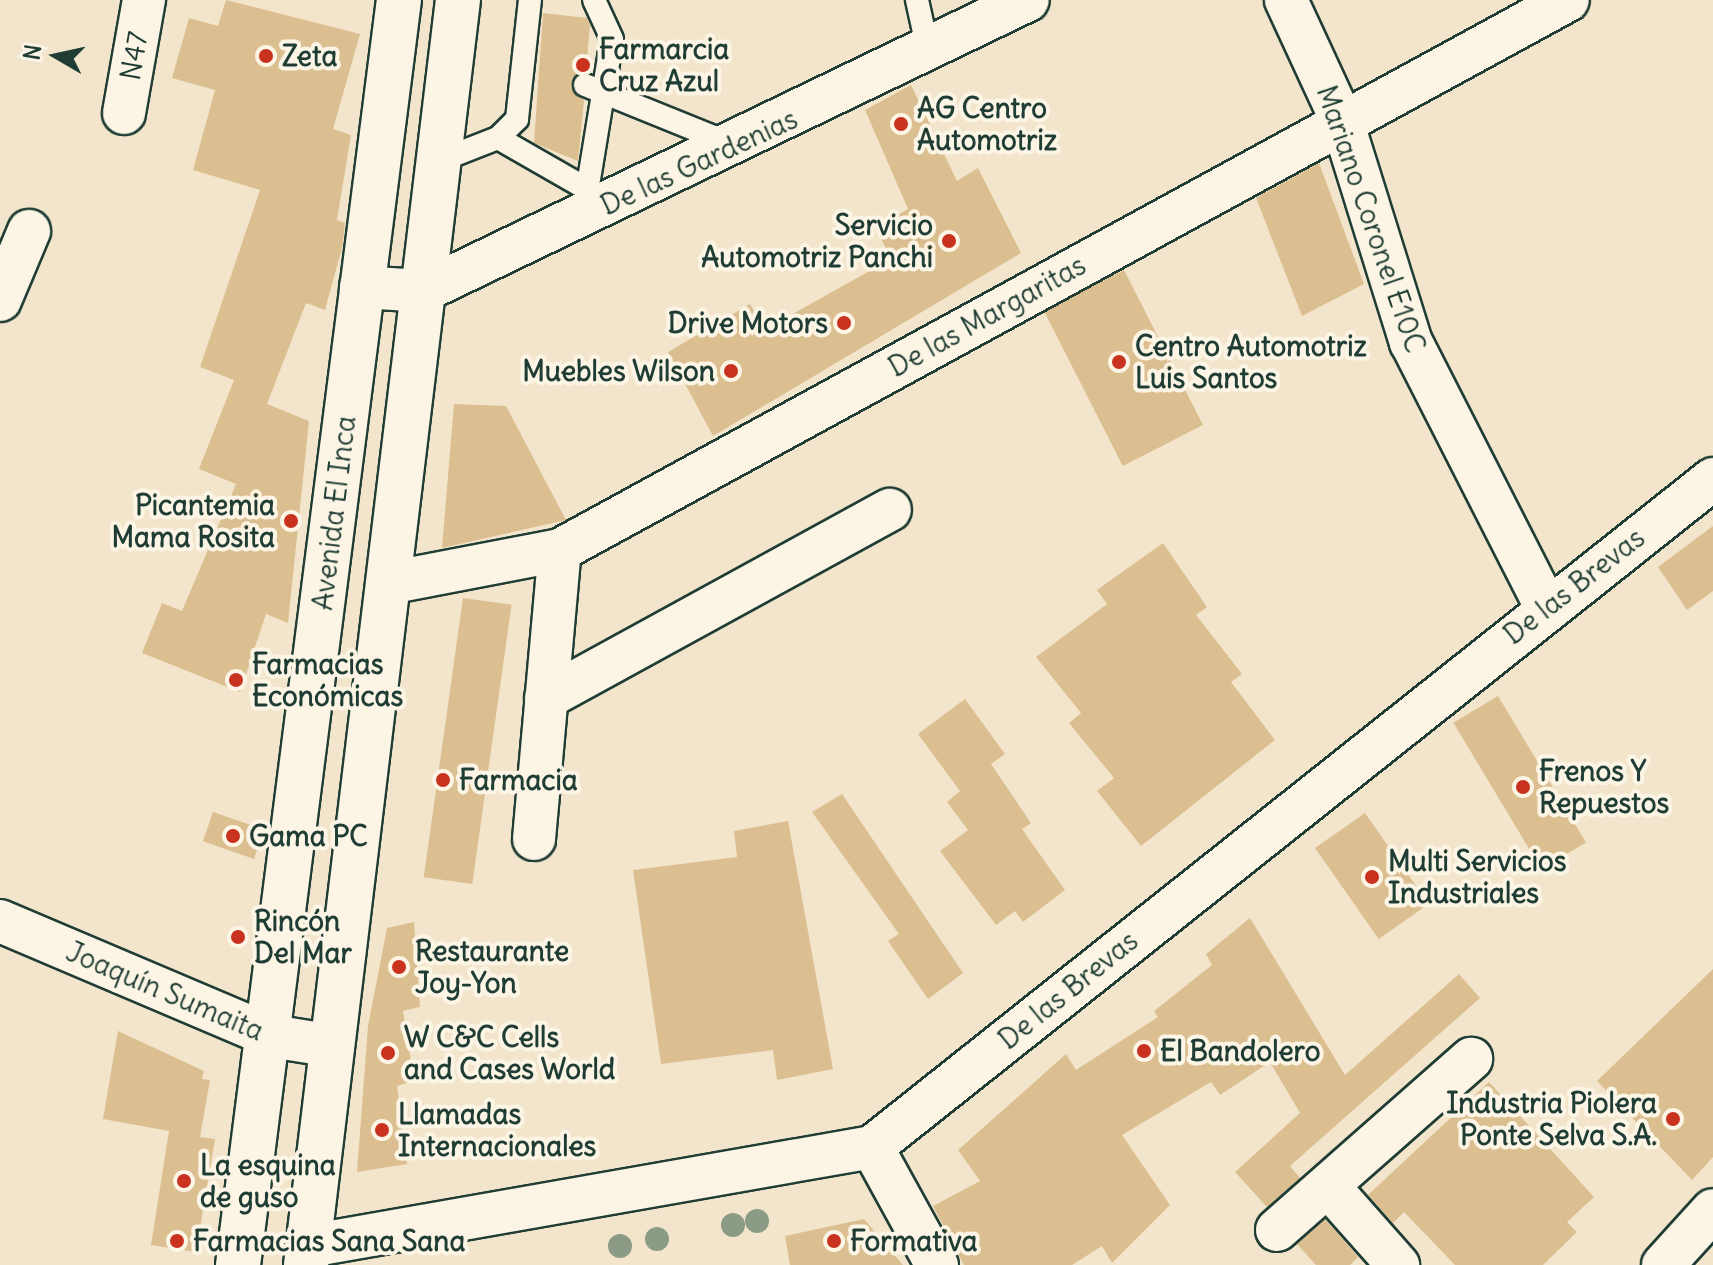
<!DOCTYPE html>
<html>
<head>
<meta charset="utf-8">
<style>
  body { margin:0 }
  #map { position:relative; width:1713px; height:1265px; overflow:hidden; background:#f2e5cc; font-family:Delius,sans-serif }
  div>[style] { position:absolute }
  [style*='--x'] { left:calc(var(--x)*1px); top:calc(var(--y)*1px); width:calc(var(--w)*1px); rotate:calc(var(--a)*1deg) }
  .building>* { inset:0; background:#dcbf90; transform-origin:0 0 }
  .roads { filter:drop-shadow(2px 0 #1f3d34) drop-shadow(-2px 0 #1f3d34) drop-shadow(0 2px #1f3d34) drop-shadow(0 -2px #1f3d34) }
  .lane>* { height:22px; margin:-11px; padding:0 11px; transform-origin:11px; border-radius:11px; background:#fcf5e5 }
  .street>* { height:42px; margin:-21px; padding:0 21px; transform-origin:21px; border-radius:21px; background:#fcf5e5 }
  .secondary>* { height:44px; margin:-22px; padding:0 22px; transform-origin:22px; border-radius:22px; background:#fcf5e5 }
  .trees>* { width:24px; height:24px; margin:-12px; border-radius:50%; background:#8c9b86 }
  .dots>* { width:22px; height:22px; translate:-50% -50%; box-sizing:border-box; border:4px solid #fcf5e5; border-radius:50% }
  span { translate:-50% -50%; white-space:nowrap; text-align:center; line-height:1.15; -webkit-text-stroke:8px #fcf5e5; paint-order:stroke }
  .poi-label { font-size:28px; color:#1f3d34; font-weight:700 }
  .left { translate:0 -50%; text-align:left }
  .right { translate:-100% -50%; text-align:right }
  .street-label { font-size:28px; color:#1f3d34 }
  .north { position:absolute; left:16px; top:16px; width:80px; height:80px; -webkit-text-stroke:6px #fcf5e5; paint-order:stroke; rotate:279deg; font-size:22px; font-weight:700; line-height:32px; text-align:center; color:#1f3d34 }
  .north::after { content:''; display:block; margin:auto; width:28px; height:36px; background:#1f3d34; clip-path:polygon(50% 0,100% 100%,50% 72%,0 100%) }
</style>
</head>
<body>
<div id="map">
  <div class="building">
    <i style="clip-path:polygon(226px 0,360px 34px,333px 129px,351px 135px,337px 220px,345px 223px,342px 248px,325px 310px,306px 303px,267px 404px,309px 421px,288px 623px,266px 614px,240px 692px,142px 653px,162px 603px,182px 611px,236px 484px,199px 469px,234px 380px,200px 367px,260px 190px,193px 170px,215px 90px,172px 78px,189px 18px,218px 26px)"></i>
    <i style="clip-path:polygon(543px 13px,587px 18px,590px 25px,586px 71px,571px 86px,584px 100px,578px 161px,534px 143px)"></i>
    <i style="clip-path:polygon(911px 85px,957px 181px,978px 168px,1021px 253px,713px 436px,668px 352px,750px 304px,764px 330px,891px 259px,876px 228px,908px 209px,865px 110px)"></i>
    <i style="clip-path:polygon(1319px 163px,1364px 284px,1302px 316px,1256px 198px)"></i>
    <i style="left:1124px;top:270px;width:174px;height:90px;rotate:63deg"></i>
    <i style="clip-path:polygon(454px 404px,506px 406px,566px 520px,442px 548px)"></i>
    <i style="clip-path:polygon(1713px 526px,1713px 591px,1687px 610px,1658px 567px)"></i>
    <i style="clip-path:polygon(1163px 543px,1207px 607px,1196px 615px,1242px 674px,1231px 682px,1275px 740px,1141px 846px,1097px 791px,1114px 778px,1069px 723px,1081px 713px,1036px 657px,1107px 604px,1097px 590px)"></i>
    <i style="left:463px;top:598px;width:49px;height:282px;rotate:8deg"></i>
    <i style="left:1498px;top:696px;width:171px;height:52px;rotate:59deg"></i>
    <i style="clip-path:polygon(965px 699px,1005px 754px,991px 764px,1031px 823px,1022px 829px,1065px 890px,1023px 922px,1015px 911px,996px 925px,940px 851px,968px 830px,947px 802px,960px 791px,918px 734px)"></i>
    <i style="clip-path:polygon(842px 794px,963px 973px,928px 999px,888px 941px,899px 934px,812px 812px)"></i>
    <i style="left:213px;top:812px;width:54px;height:31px;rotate:19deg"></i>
    <i style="left:1365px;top:813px;width:111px;height:61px;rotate:55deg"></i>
    <i style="clip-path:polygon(788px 821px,833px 1069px,777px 1080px,773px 1050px,661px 1064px,633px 870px,737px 857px,734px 831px)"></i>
    <i style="clip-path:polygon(1250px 918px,1345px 1075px,1459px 974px,1480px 998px,1290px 1166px,1300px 1178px,1267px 1207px,1235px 1172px,1300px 1113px,1270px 1062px,1220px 1095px,1211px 1082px,1122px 1135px,1170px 1205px,1112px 1263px,1102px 1246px,1072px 1265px,964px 1265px,933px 1206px,980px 1181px,958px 1150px,1066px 1054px,1076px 1070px,1158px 1017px,1154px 1011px,1212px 965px,1206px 954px)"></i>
    <i style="clip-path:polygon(414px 922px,420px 1007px,403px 1011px,414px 1081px,397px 1086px,407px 1164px,357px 1172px,368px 1026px,387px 928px)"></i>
    <i style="clip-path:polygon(1713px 969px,1713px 1157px,1692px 1180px,1597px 1081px)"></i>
    <i style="clip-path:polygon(118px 1031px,204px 1071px,202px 1079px,210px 1080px,200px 1137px,215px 1139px,196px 1252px,151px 1245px,169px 1131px,103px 1119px)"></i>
    <i style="clip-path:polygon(1489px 1082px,1594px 1197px,1567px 1222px,1577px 1232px,1543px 1265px,1455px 1265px,1404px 1212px,1393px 1223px,1368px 1195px)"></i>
    <i style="clip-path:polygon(864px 1219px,903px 1265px,790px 1265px,785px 1236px)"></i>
    <i style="clip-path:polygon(1325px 1219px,1358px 1257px,1350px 1265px,1316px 1265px,1297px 1244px)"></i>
  </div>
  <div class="roads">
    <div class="lane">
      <i style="--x:917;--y:0;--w:51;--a:77.6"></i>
      <i style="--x:585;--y:85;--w:157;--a:22"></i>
      <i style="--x:498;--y:138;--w:103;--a:29.8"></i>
      <i style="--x:439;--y:161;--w:63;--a:-21.3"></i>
      <i style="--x:498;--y:138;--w:27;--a:-45"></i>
      <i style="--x:517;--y:119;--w:120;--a:-83.8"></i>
      <i style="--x:583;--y:216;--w:179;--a:-80.7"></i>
      <i style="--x:612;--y:39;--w:43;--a:-114.8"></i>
    </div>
    <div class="street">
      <i style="--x:1286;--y:0;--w:133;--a:65.2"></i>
      <i style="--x:1342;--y:121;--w:232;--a:72.7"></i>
      <i style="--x:1411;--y:342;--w:297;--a:63"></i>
      <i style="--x:124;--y:113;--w:115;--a:-80"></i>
      <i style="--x:361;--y:287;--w:62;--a:3.7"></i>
      <i style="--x:423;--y:291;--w:671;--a:-25.69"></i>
      <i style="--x:0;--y:300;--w:75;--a:-67.2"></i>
      <i style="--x:389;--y:583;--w:174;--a:-10.9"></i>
      <i style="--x:560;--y:550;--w:1148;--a:-28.62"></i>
      <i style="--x:546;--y:698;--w:392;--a:-28.7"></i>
      <i style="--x:534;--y:839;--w:290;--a:-84.9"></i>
      <i style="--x:0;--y:921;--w:294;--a:23"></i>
      <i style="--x:271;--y:1036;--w:63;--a:9.2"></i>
      <i style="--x:872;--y:1147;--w:135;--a:61.2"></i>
      <i style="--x:1328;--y:1186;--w:106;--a:48.5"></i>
      <i style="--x:1277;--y:1230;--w:259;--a:-41.4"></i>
      <i style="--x:309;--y:1246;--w:572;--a:-9.97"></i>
      <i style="--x:872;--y:1147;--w:1074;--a:-38.46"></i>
      <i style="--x:1663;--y:1265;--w:74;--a:-47.7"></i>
    </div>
    <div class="secondary">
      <i style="--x:238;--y:1265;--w:1275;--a:-82.75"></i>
      <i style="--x:306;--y:1265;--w:1274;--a:-83.15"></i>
    </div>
  </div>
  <div class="trees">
    <i style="left:757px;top:1221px"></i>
    <i style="left:733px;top:1225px"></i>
    <i style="left:657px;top:1239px"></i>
    <i style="left:620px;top:1246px"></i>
  </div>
  <div class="dots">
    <i style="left:266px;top:56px;background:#c8321e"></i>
    <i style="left:583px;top:65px;background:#c8321e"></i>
    <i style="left:901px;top:124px;background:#c8321e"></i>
    <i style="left:949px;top:241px;background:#c8321e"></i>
    <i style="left:844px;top:323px;background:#c8321e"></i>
    <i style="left:1119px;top:362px;background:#c8321e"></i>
    <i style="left:731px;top:371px;background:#c8321e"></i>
    <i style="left:291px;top:521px;background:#c8321e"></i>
    <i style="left:236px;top:680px;background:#c8321e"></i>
    <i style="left:443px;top:780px;background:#c8321e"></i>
    <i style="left:1523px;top:787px;background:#c8321e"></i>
    <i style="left:233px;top:836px;background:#c8321e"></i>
    <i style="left:1372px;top:877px;background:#c8321e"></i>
    <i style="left:238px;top:937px;background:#c8321e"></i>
    <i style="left:399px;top:967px;background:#c8321e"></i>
    <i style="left:1144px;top:1051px;background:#c8321e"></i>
    <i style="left:388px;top:1053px;background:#c8321e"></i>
    <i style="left:1673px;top:1119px;background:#c8321e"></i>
    <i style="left:382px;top:1130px;background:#c8321e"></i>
    <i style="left:184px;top:1181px;background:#c8321e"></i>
    <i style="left:177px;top:1241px;background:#c8321e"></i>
    <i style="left:834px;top:1241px;background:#c8321e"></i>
  </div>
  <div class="poi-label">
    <span class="left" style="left:599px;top:65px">Farmarcia<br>Cruz Azul</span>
    <span class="left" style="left:282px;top:56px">Zeta</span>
    <span class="left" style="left:917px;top:124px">AG Centro<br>Automotriz</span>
    <span class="right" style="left:933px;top:241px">Servicio<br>Automotriz Panchi</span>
    <span class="right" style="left:828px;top:323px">Drive Motors</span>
    <span class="left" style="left:1135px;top:362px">Centro Automotriz<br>Luis Santos</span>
    <span class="right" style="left:715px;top:371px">Muebles Wilson</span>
    <span class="right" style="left:275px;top:521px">Picantemia<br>Mama Rosita</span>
    <span class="left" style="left:252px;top:680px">Farmacias<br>Económicas</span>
    <span class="left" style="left:1539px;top:787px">Frenos Y<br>Repuestos</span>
    <span class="left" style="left:459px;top:780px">Farmacia</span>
    <span class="left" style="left:249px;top:836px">Gama PC</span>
    <span class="left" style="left:1388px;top:877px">Multi Servicios<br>Industriales</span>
    <span class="left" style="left:254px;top:937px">Rincón<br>Del Mar</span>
    <span class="left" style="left:415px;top:967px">Restaurante<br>Joy-Yon</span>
    <span class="left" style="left:404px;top:1053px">W C&amp;C Cells<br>and Cases World</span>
    <span class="left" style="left:1160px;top:1051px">El Bandolero</span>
    <span class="right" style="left:1657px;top:1119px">Industria Piolera<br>Ponte Selva S.A.</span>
    <span class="left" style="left:398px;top:1130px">Llamadas<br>Internacionales</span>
    <span class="left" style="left:200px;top:1181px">La esquina<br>de guso</span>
    <span class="left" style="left:193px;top:1241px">Farmacias Sana Sana</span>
    <span class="left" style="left:850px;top:1241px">Formativa</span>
  </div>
  <div class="street-label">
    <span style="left:134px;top:56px;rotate:-80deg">N47</span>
    <span style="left:699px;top:162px;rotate:-25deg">De las Gardenias</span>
    <span style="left:1371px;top:219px;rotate:71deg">Mariano Coronel E10C</span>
    <span style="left:987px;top:316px;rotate:-29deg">De las Margaritas</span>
    <span style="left:334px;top:513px;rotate:-83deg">Avenida El Inca</span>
    <span style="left:1574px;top:586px;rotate:-38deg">De las Brevas</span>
    <span style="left:1068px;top:990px;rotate:-39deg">De las Brevas</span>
    <span style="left:165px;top:991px;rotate:23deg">Joaquín Sumaita</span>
  </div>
  <div class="north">N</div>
</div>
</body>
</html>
